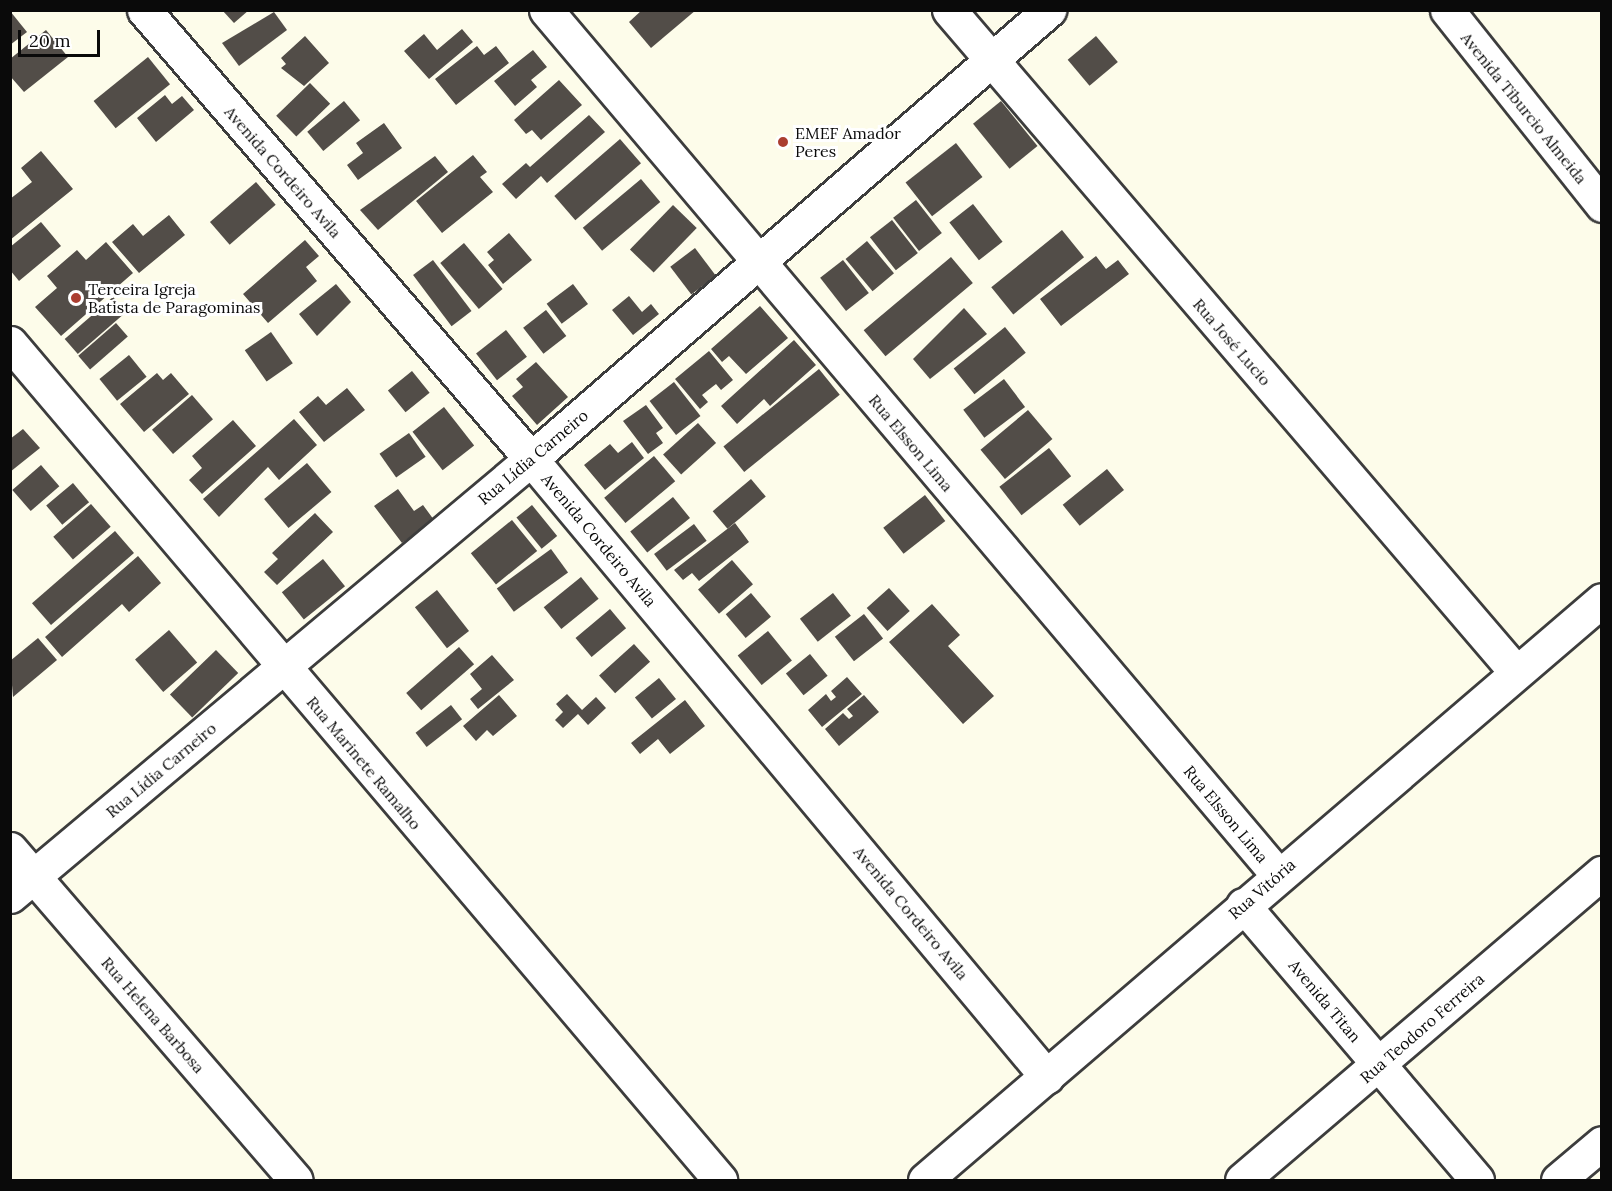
<!DOCTYPE html>
<html>
<head>
<meta charset="utf-8">
<style>
  body { margin:0 }
  #map { position:relative; width:1612px; height:1191px; overflow:hidden; background:#fdfcea; font-family:Lora,serif }
  div>[style] { position:absolute }
  [style*='--x'] { left:calc(var(--x)*1px); top:calc(var(--y)*1px); width:calc(var(--w)*1px); rotate:calc(var(--a)*1deg) }
  .building>* { inset:0; background:#524d48; transform-origin:0 0 }
  .roads { filter:drop-shadow(2px 0 #3d3d3d) drop-shadow(-2px 0 #3d3d3d) drop-shadow(0 2px #3d3d3d) drop-shadow(0 -2px #3d3d3d) }
  .minor>* { height:33px; margin:-16.5px; padding:0 16.5px; transform-origin:16.5px; border-radius:16.5px; background:#fff }
  .dots>* { width:16px; height:16px; translate:-50% -50%; box-sizing:border-box; border:3px solid #fff; border-radius:50% }
  span { translate:-50% -50%; white-space:nowrap; text-align:center; line-height:1.15; -webkit-text-stroke:6px #fff; paint-order:stroke }
  .street-label { font-size:16px; color:#0a0a0a }
  .poi-label { font-size:16px; color:#0a0a0a }
  .left { translate:0 -50%; text-align:left }
  .frame { position:absolute; inset:0; border:12px solid #0a0a0a; pointer-events:none }
  .scale { position:absolute; left:18px; top:30px; width:82px; height:27px; box-sizing:border-box; border:3px solid #0a0a0a; border-top:0; padding-left:8px; font-size:18px; line-height:21px; white-space:nowrap; color:#0a0a0a; -webkit-text-stroke:4px #fff; paint-order:stroke }
</style>
</head>
<body>
<div id="map">
  <div class="building">
    <i style="clip-path:polygon(222px 10px,249px 10px,234px 23px)"></i>
    <i style="clip-path:polygon(642px 10px,696px 10px,651px 48px,629px 22px)"></i>
    <i style="clip-path:polygon(10px 11px,27px 32px,10px 45px)"></i>
    <i style="clip-path:polygon(274px 12px,287px 30px,239px 66px,222px 43px)"></i>
    <i style="clip-path:polygon(462px 29px,473px 42px,429px 79px,404px 51px,424px 34px,437px 50px)"></i>
    <i style="clip-path:polygon(46px 30px,68px 57px,24px 92px,10px 76px,10px 59px)"></i>
    <i style="clip-path:polygon(305px 36px,329px 63px,304px 86px,281px 68px,286px 64px,281px 58px)"></i>
    <i style="left:1096px;top:36px;width:34px;height:37px;rotate:50deg"></i>
    <i style="clip-path:polygon(477px 46px,484px 55px,496px 46px,509px 63px,456px 105px,435px 79px)"></i>
    <i style="clip-path:polygon(533px 50px,547px 67px,531px 80px,537px 87px,515px 106px,494px 81px)"></i>
    <i style="left:148px;top:57px;width:35px;height:70px;rotate:51deg"></i>
    <i style="clip-path:polygon(559px 80px,582px 105px,541px 140px,532px 130px,526px 134px,514px 120px)"></i>
    <i style="left:310px;top:83px;width:29px;height:47px;rotate:46deg"></i>
    <i style="clip-path:polygon(165px 95px,172px 104px,182px 96px,194px 110px,156px 142px,137px 118px)"></i>
    <i style="left:344px;top:101px;width:25px;height:48px;rotate:50deg"></i>
    <i style="left:1001px;top:101px;width:58px;height:36px;rotate:51deg"></i>
    <i style="clip-path:polygon(589px 115px,605px 132px,547px 183px,541px 176px,516px 199px,502px 184px,526px 163px,530px 167px)"></i>
    <i style="clip-path:polygon(384px 123px,402px 148px,358px 180px,347px 165px,363px 153px,356px 143px)"></i>
    <i style="left:620px;top:139px;width:32px;height:87px;rotate:49deg"></i>
    <i style="left:956px;top:143px;width:43px;height:64px;rotate:52deg"></i>
    <i style="clip-path:polygon(41px 151px,73px 189px,10px 240px,10px 199px,32px 182px,21px 168px)"></i>
    <i style="clip-path:polygon(473px 155px,487px 172px,480px 177px,493px 192px,442px 233px,416px 201px)"></i>
    <i style="clip-path:polygon(435px 156px,448px 172px,378px 230px,360px 210px)"></i>
    <i style="left:641px;top:179px;width:30px;height:76px;rotate:50deg"></i>
    <i style="left:256px;top:182px;width:30px;height:61px;rotate:49deg"></i>
    <i style="left:916px;top:200px;width:42px;height:29px;rotate:52deg"></i>
    <i style="left:973px;top:204px;width:48px;height:30px;rotate:52deg"></i>
    <i style="left:673px;top:205px;width:33px;height:62px;rotate:44deg"></i>
    <i style="clip-path:polygon(169px 215px,185px 235px,139px 273px,112px 242px,133px 224px,143px 236px)"></i>
    <i style="left:892px;top:220px;width:42px;height:28px;rotate:52deg"></i>
    <i style="clip-path:polygon(41px 222px,61px 246px,19px 281px,10px 270px,10px 247px)"></i>
    <i style="left:1062px;top:230px;width:35px;height:91px;rotate:51deg"></i>
    <i style="clip-path:polygon(509px 233px,532px 260px,503px 284px,488px 265px,494px 260px,487px 252px)"></i>
    <i style="clip-path:polygon(305px 240px,319px 256px,306px 267px,317px 281px,268px 323px,243px 294px)"></i>
    <i style="left:867px;top:241px;width:42px;height:28px;rotate:50deg"></i>
    <i style="clip-path:polygon(106px 242px,133px 273px,61px 336px,35px 307px,57px 288px,47px 276px,77px 250px,86px 260px)"></i>
    <i style="left:464px;top:243px;width:60px;height:31px;rotate:50deg"></i>
    <i style="left:695px;top:248px;width:35px;height:31px;rotate:53deg"></i>
    <i style="clip-path:polygon(1096px 256px,1106px 269px,1118px 260px,1129px 274px,1061px 326px,1040px 299px)"></i>
    <i style="left:951px;top:257px;width:34px;height:114px;rotate:50deg"></i>
    <i style="left:433px;top:260px;width:64px;height:25px;rotate:53deg"></i>
    <i style="left:843px;top:260px;width:42px;height:29px;rotate:52deg"></i>
    <i style="clip-path:polygon(336px 284px,351px 302px,317px 336px,299px 314px)"></i>
    <i style="left:573px;top:284px;width:25px;height:33px;rotate:53deg"></i>
    <i style="clip-path:polygon(629px 296px,642px 312px,651px 304px,659px 314px,633px 335px,612px 310px)"></i>
    <i style="left:113px;top:297px;width:20px;height:64px;rotate:49deg"></i>
    <i style="clip-path:polygon(760px 306px,788px 338px,746px 374px,729px 356px,722px 362px,711px 349px)"></i>
    <i style="clip-path:polygon(964px 308px,987px 334px,930px 379px,913px 359px)"></i>
    <i style="left:546px;top:310px;width:33px;height:29px;rotate:52deg"></i>
    <i style="left:116px;top:323px;width:18px;height:50px;rotate:49deg"></i>
    <i style="left:1005px;top:327px;width:33px;height:66px;rotate:51deg"></i>
    <i style="left:506px;top:330px;width:34px;height:38px;rotate:52deg"></i>
    <i style="left:271px;top:332px;width:38px;height:32px;rotate:55deg"></i>
    <i style="clip-path:polygon(794px 340px,816px 365px,770px 406px,764px 399px,737px 424px,721px 406px)"></i>
    <i style="clip-path:polygon(709px 351px,733px 380px,721px 390px,716px 384px,702px 395px,708px 402px,700px 409px,675px 379px)"></i>
    <i style="left:129px;top:355px;width:28px;height:38px;rotate:51deg"></i>
    <i style="clip-path:polygon(536px 362px,568px 397px,537px 425px,512px 396px,523px 387px,516px 379px)"></i>
    <i style="left:819px;top:369px;width:33px;height:123px;rotate:51deg"></i>
    <i style="left:412px;top:371px;width:28px;height:31px;rotate:51deg"></i>
    <i style="clip-path:polygon(157px 373px,163px 380px,171px 373px,189px 394px,144px 432px,120px 404px)"></i>
    <i style="left:1004px;top:379px;width:35px;height:51px;rotate:53deg"></i>
    <i style="left:674px;top:382px;width:43px;height:31px;rotate:52deg"></i>
    <i style="clip-path:polygon(347px 388px,365px 410px,324px 442px,299px 412px,318px 396px,326px 405px)"></i>
    <i style="left:192px;top:395px;width:32px;height:53px;rotate:49deg"></i>
    <i style="clip-path:polygon(646px 405px,663px 428px,656px 433px,663px 443px,648px 454px,623px 421px)"></i>
    <i style="left:444px;top:407px;width:49px;height:40px;rotate:52deg"></i>
    <i style="left:1028px;top:410px;width:38px;height:62px;rotate:50deg"></i>
    <i style="clip-path:polygon(294px 419px,317px 445px,279px 480px,268px 467px,219px 517px,203px 499px)"></i>
    <i style="clip-path:polygon(233px 420px,256px 446px,202px 494px,189px 480px,202px 468px,192px 456px)"></i>
    <i style="left:698px;top:423px;width:27px;height:47px;rotate:48deg"></i>
    <i style="clip-path:polygon(23px 429px,40px 448px,10px 472px,10px 439px)"></i>
    <i style="left:409px;top:433px;width:29px;height:36px;rotate:55deg"></i>
    <i style="clip-path:polygon(632px 442px,644px 458px,605px 490px,584px 465px,610px 444px,618px 453px)"></i>
    <i style="left:1049px;top:448px;width:36px;height:63px;rotate:52deg"></i>
    <i style="left:654px;top:456px;width:33px;height:65px;rotate:50deg"></i>
    <i style="left:307px;top:463px;width:38px;height:56px;rotate:50deg"></i>
    <i style="left:41px;top:465px;width:28px;height:38px;rotate:49deg"></i>
    <i style="left:1107px;top:469px;width:27px;height:57px;rotate:51deg"></i>
    <i style="left:751px;top:479px;width:23px;height:50px;rotate:50deg"></i>
    <i style="left:73px;top:483px;width:25px;height:35px;rotate:50deg"></i>
    <i style="clip-path:polygon(398px 489px,414px 511px,423px 505px,434px 520px,402px 543px,374px 506px)"></i>
    <i style="left:925px;top:495px;width:33px;height:53px;rotate:52deg"></i>
    <i style="left:673px;top:497px;width:27px;height:55px;rotate:51deg"></i>
    <i style="left:91px;top:504px;width:30px;height:50px;rotate:49deg"></i>
    <i style="left:532px;top:505px;width:40px;height:20px;rotate:51deg"></i>
    <i style="clip-path:polygon(315px 513px,333px 532px,277px 585px,264px 572px,278px 559px,272px 553px)"></i>
    <i style="left:512px;top:520px;width:40px;height:53px;rotate:51deg"></i>
    <i style="clip-path:polygon(735px 523px,749px 542px,699px 581px,692px 573px,683px 580px,674px 570px)"></i>
    <i style="left:694px;top:524px;width:21px;height:50px;rotate:53deg"></i>
    <i style="left:115px;top:531px;width:29px;height:110px;rotate:49deg"></i>
    <i style="left:551px;top:549px;width:29px;height:67px;rotate:54deg"></i>
    <i style="clip-path:polygon(138px 556px,161px 583px,129px 612px,122px 604px,62px 657px,45px 637px)"></i>
    <i style="left:323px;top:559px;width:35px;height:53px;rotate:51deg"></i>
    <i style="left:732px;top:560px;width:32px;height:45px;rotate:49deg"></i>
    <i style="left:581px;top:577px;width:28px;height:48px;rotate:51deg"></i>
    <i style="left:889px;top:588px;width:31px;height:30px;rotate:48deg"></i>
    <i style="left:437px;top:590px;width:52px;height:28px;rotate:52deg"></i>
    <i style="left:751px;top:593px;width:31px;height:33px;rotate:50deg"></i>
    <i style="left:833px;top:593px;width:29px;height:42px;rotate:52deg"></i>
    <i style="clip-path:polygon(932px 604px,960px 635px,948px 646px,994px 696px,963px 724px,889px 642px)"></i>
    <i style="left:610px;top:609px;width:25px;height:45px;rotate:50deg"></i>
    <i style="left:864px;top:614px;width:31px;height:37px;rotate:52deg"></i>
    <i style="left:169px;top:630px;width:43px;height:45px;rotate:49deg"></i>
    <i style="left:768px;top:631px;width:38px;height:39px;rotate:51deg"></i>
    <i style="clip-path:polygon(38px 638px,57px 660px,13px 697px,10px 661px)"></i>
    <i style="left:634px;top:644px;width:24px;height:47px;rotate:48deg"></i>
    <i style="left:459px;top:647px;width:23px;height:70px;rotate:49deg"></i>
    <i style="left:216px;top:650px;width:32px;height:64px;rotate:46deg"></i>
    <i style="left:810px;top:654px;width:28px;height:31px;rotate:51deg"></i>
    <i style="clip-path:polygon(492px 655px,514px 680px,478px 709px,470px 699px,482px 689px,470px 674px)"></i>
    <i style="clip-path:polygon(847px 677px,862px 694px,822px 727px,808px 710px,826px 694px,831px 701px,836px 697px,831px 691px)"></i>
    <i style="left:659px;top:678px;width:27px;height:31px;rotate:51deg"></i>
    <i style="clip-path:polygon(567px 694px,582px 710px,596px 697px,606px 708px,588px 725px,578px 714px,563px 728px,555px 720px,563px 712px,556px 704px)"></i>
    <i style="clip-path:polygon(499px 695px,517px 716px,493px 736px,487px 730px,476px 741px,463px 726px)"></i>
    <i style="clip-path:polygon(864px 695px,879px 712px,839px 746px,825px 729px,843px 713px,849px 719px,853px 716px,847px 709px)"></i>
    <i style="clip-path:polygon(685px 700px,705px 726px,670px 754px,658px 739px,640px 754px,631px 743px)"></i>
    <i style="left:451px;top:705px;width:18px;height:45px;rotate:52deg"></i>
  </div>
  <div class="roads">
    <div class="minor">
      <i style="--x:144;--y:10;--w:593;--a:49.24"></i>
      <i style="--x:531;--y:459;--w:805;--a:50.14"></i>
      <i style="--x:546;--y:10;--w:1133;--a:49.76"></i>
      <i style="--x:949;--y:10;--w:872;--a:49.42"></i>
      <i style="--x:1447;--y:10;--w:249;--a:51.5"></i>
      <i style="--x:10;--y:343;--w:1098;--a:49.69"></i>
      <i style="--x:10;--y:849;--w:437;--a:49.2"></i>
      <i style="--x:10;--y:896;--w:680;--a:-39.99"></i>
      <i style="--x:531;--y:459;--w:686;--a:-40.92"></i>
      <i style="--x:1243;--y:905;--w:361;--a:49.6"></i>
      <i style="--x:925;--y:1180;--w:891;--a:-40.59"></i>
      <i style="--x:1242;--y:1180;--w:473;--a:-40.5"></i>
      <i style="--x:1558;--y:1180;--w:57;--a:-40.1"></i>
    </div>
  </div>
  <div class="dots">
    <i style="left:783px;top:142px;background:#ab3e31"></i>
    <i style="left:76px;top:298px;background:#ab3e31"></i>
  </div>
  <div class="street-label">
    <span style="left:1524px;top:108px;rotate:51deg">Avenida Tiburcio Almeida</span>
    <span style="left:283px;top:172px;rotate:49deg">Avenida Cordeiro Avila</span>
    <span style="left:1232px;top:342px;rotate:49deg">Rua José Lucio</span>
    <span style="left:911px;top:443px;rotate:50deg">Rua Elsson Lima</span>
    <span style="left:533px;top:457px;rotate:-40deg">Rua Lídia Carneiro</span>
    <span style="left:599px;top:540px;rotate:50deg">Avenida Cordeiro Avila</span>
    <span style="left:364px;top:763px;rotate:50deg">Rua Marinete Ramalho</span>
    <span style="left:161px;top:770px;rotate:-40deg">Rua Lídia Carneiro</span>
    <span style="left:1226px;top:814px;rotate:50deg">Rua Elsson Lima</span>
    <span style="left:1262px;top:889px;rotate:-41deg">Rua Vitória</span>
    <span style="left:911px;top:913px;rotate:50deg">Avenida Cordeiro Avila</span>
    <span style="left:1325px;top:1001px;rotate:50deg">Avenida Titan</span>
    <span style="left:153px;top:1015px;rotate:49deg">Rua Helena Barbosa</span>
    <span style="left:1422px;top:1028px;rotate:-41deg">Rua Teodoro Ferreira</span>
  </div>
  <div class="poi-label">
    <span class="left" style="left:795px;top:142px">EMEF Amador<br>Peres</span>
    <span class="left" style="left:88px;top:298px">Terceira Igreja<br>Batista de Paragominas</span>
  </div>
  <div class="frame"></div>
  <div class="scale">20 m</div>
</div>
</body>
</html>
